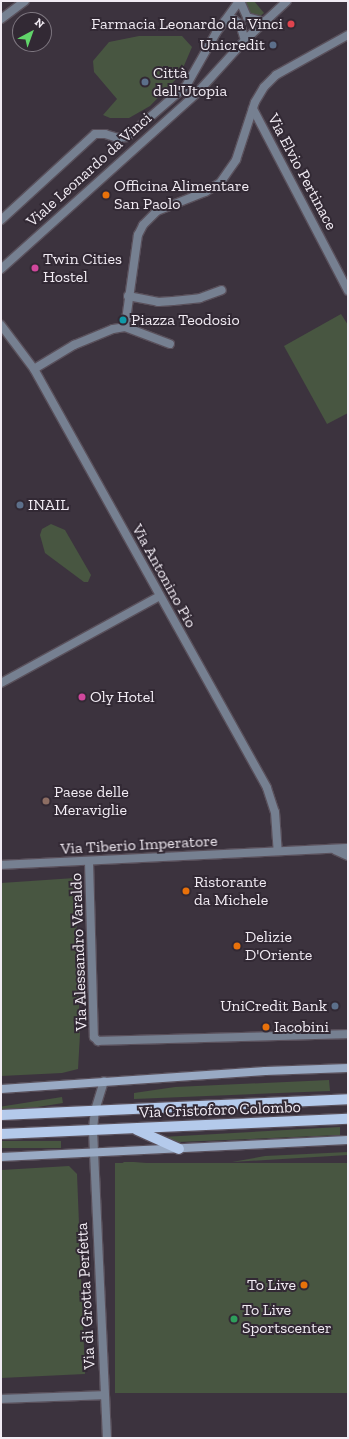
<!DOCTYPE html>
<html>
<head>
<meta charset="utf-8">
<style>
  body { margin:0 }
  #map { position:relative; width:349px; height:1439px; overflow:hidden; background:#3c333e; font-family:"Zilla Slab",serif }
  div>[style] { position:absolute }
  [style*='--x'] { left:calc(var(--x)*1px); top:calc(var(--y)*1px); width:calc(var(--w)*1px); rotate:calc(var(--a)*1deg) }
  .green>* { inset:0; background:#485641; transform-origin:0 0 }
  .roads { filter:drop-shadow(1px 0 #59505b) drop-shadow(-1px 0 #59505b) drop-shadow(0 1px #59505b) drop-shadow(0 -1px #59505b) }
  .minor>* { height:8px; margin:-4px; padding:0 4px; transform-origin:4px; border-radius:4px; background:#768091 }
  .tertiary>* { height:8px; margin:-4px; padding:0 4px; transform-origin:4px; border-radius:4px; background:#768091 }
  .secondary>* { height:8px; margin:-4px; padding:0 4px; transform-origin:4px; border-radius:4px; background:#99aac4 }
  .primary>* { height:10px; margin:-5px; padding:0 5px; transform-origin:5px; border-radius:5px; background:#b4caeb }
  .dots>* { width:11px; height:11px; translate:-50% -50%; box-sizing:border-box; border:2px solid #322934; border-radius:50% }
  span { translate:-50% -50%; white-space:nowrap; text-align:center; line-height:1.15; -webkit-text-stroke:4px #322934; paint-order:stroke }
  .poi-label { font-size:16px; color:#f1ebf3 }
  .right { translate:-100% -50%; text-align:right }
  .left { translate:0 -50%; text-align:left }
  .street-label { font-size:16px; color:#f1ebf3 }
  .frame { position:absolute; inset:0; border:2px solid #f1ebf3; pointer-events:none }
  .north { position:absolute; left:12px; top:12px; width:40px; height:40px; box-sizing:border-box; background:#322934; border:1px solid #7e7780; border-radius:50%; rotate:41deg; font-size:11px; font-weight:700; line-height:16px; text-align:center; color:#f1ebf3 }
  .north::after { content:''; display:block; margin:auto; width:14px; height:18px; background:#61d46a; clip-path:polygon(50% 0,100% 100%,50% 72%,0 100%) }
</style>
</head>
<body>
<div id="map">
  <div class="green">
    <i style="clip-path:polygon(245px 1px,254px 1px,264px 13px,260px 16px,252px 16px,245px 9px)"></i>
    <i style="clip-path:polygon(139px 36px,182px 36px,192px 47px,180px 75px,150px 106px,129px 118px,110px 118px,103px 115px,117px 99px,94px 72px,93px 61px,109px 42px)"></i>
    <i style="clip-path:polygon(341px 314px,348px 325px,348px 413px,327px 424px,284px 346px)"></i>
    <i style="clip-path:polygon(51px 524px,65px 530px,91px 575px,88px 582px,84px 582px,45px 553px,40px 535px,42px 529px)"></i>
    <i style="clip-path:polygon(75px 878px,80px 1034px,78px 1069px,62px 1073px,1px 1076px,1px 883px)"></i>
    <i style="clip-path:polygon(329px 1080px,330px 1091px,134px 1099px,134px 1093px,175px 1087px)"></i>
    <i style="left:62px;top:1097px;width:6px;height:61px;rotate:81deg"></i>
    <i style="clip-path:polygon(340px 1127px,340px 1135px,178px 1142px,162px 1137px)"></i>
    <i style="left:61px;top:1141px;width:7px;height:60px;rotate:90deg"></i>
    <i style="clip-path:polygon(348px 1152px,348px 1155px,232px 1162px,265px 1156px)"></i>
    <i style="clip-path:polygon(124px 1162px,134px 1162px,171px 1165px,115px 1168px)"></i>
    <i style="left:348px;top:1163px;width:230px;height:233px;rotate:90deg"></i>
    <i style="clip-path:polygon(69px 1166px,77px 1174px,85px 1374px,1px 1378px,1px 1170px)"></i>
  </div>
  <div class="roads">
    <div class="minor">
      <i style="--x:240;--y:1;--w:17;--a:66"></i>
      <i style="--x:247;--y:17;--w:18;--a:16"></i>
      <i style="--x:1;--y:19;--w:30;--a:-37"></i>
      <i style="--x:225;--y:21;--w:8;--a:-14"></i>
      <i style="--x:233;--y:19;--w:9;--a:36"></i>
      <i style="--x:240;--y:24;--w:17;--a:73"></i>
      <i style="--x:253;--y:109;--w:205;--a:62.4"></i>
      <i style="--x:1;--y:220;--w:127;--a:-42.5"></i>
      <i style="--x:95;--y:134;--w:10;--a:0"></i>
      <i style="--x:105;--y:134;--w:14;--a:17"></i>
      <i style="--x:118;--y:138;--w:9;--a:-6"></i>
      <i style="--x:127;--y:137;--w:78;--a:-40.8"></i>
      <i style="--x:186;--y:86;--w:61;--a:-60.5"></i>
      <i style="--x:216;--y:33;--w:39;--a:-54"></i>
      <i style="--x:1;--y:269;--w:263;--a:-41.9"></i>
      <i style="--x:197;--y:93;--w:72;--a:-47.8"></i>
      <i style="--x:245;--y:40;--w:57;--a:-42.9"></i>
      <i style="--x:128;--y:296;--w:31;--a:11"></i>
      <i style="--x:158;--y:302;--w:15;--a:-4"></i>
      <i style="--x:173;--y:301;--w:27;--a:-6"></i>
      <i style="--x:200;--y:298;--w:23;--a:-20"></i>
      <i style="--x:1;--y:325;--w:55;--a:53.1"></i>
      <i style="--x:34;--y:369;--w:479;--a:60.9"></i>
      <i style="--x:267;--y:788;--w:25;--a:72"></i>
      <i style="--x:275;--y:812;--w:39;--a:86"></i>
      <i style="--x:125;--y:327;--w:93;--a:-82"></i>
      <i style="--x:138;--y:235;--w:11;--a:-63"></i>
      <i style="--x:143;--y:225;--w:20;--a:-45"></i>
      <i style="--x:157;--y:211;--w:52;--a:-21.6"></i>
      <i style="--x:205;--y:192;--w:17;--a:-31"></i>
      <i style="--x:220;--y:183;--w:28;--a:-55"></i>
      <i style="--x:236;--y:160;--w:61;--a:-71.9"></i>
      <i style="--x:255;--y:102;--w:17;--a:-59"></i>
      <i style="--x:264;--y:87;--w:17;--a:-45"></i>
      <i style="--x:276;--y:75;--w:82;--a:-29.1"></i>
      <i style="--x:34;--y:369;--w:47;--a:-31"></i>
      <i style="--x:74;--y:345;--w:42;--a:-22.3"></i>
      <i style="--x:113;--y:329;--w:12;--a:-9"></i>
      <i style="--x:125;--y:327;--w:48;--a:20.7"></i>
      <i style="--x:1;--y:683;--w:181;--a:-28.7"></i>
      <i style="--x:335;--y:850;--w:14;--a:25"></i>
      <i style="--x:89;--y:862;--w:175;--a:88.4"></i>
      <i style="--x:94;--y:1037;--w:6;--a:45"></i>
      <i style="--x:98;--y:1041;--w:250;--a:-1.6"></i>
      <i style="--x:1;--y:865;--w:347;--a:-2.8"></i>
      <i style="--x:1;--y:1399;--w:103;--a:-2.2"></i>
    </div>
    <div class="tertiary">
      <i style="--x:104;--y:1081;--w:30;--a:107"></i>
      <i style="--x:95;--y:1110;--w:20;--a:96"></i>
      <i style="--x:93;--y:1130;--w:308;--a:87.4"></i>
    </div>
    <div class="secondary">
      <i style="--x:1;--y:1089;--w:265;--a:-3.9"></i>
      <i style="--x:265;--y:1071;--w:83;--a:-2.1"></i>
      <i style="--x:1;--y:1157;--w:347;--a:-2.8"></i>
    </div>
    <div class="primary">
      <i style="--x:1;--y:1115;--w:347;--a:-2.6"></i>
      <i style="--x:137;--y:1130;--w:46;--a:24.3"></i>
      <i style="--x:1;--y:1134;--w:347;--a:-2.5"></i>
    </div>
  </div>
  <div class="dots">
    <i style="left:291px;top:24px;background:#e0444e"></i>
    <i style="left:273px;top:45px;background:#5c6f8a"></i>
    <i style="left:145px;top:82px;background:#5c6f8a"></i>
    <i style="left:106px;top:195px;background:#e8710a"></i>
    <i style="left:35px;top:268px;background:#d1479c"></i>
    <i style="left:123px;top:320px;background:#0f9aa8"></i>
    <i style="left:20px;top:505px;background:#5c6f8a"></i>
    <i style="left:82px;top:697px;background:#d1479c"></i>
    <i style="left:46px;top:801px;background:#8d6e63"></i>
    <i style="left:186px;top:891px;background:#e8710a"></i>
    <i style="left:237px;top:946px;background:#e8710a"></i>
    <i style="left:335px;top:1006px;background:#5c6f8a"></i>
    <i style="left:266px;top:1027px;background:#e8710a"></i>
    <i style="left:304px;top:1285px;background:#e8710a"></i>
    <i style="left:234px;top:1319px;background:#2e9e5b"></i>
  </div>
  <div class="poi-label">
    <span class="right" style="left:283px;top:24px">Farmacia Leonardo da Vinci</span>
    <span class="right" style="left:265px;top:45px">Unicredit</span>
    <span class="left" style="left:153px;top:82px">Città<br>dell'Utopia</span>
    <span class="left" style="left:114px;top:195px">Officina Alimentare<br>San Paolo</span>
    <span class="left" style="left:43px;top:268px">Twin Cities<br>Hostel</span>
    <span class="left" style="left:131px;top:320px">Piazza Teodosio</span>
    <span class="left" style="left:28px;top:505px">INAIL</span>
    <span class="left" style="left:90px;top:697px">Oly Hotel</span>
    <span class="left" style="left:54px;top:801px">Paese delle<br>Meraviglie</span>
    <span class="left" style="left:194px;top:891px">Ristorante<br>da Michele</span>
    <span class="left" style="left:245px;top:946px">Delizie<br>D'Oriente</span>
    <span class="right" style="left:327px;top:1006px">UniCredit Bank</span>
    <span class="left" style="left:274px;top:1027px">Iacobini</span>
    <span class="right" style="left:296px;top:1285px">To Live</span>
    <span class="left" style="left:242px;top:1319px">To Live<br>Sportscenter</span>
  </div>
  <div class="street-label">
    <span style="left:89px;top:170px;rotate:-42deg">Viale Leonardo da Vinci</span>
    <span style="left:302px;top:172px;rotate:62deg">Via Elvio Pertinace</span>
    <span style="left:164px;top:576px;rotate:61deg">Via Antonino Pio</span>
    <span style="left:139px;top:845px;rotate:-3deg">Via Tiberio Imperatore</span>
    <span style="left:79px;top:952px;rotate:-92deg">Via Alessandro Varaldo</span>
    <span style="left:220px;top:1110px;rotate:-2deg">Via Cristoforo Colombo</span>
    <span style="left:86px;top:1296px;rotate:-93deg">Via di Grotta Perfetta</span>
  </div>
  <div class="frame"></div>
  <div class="north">N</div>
</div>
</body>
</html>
